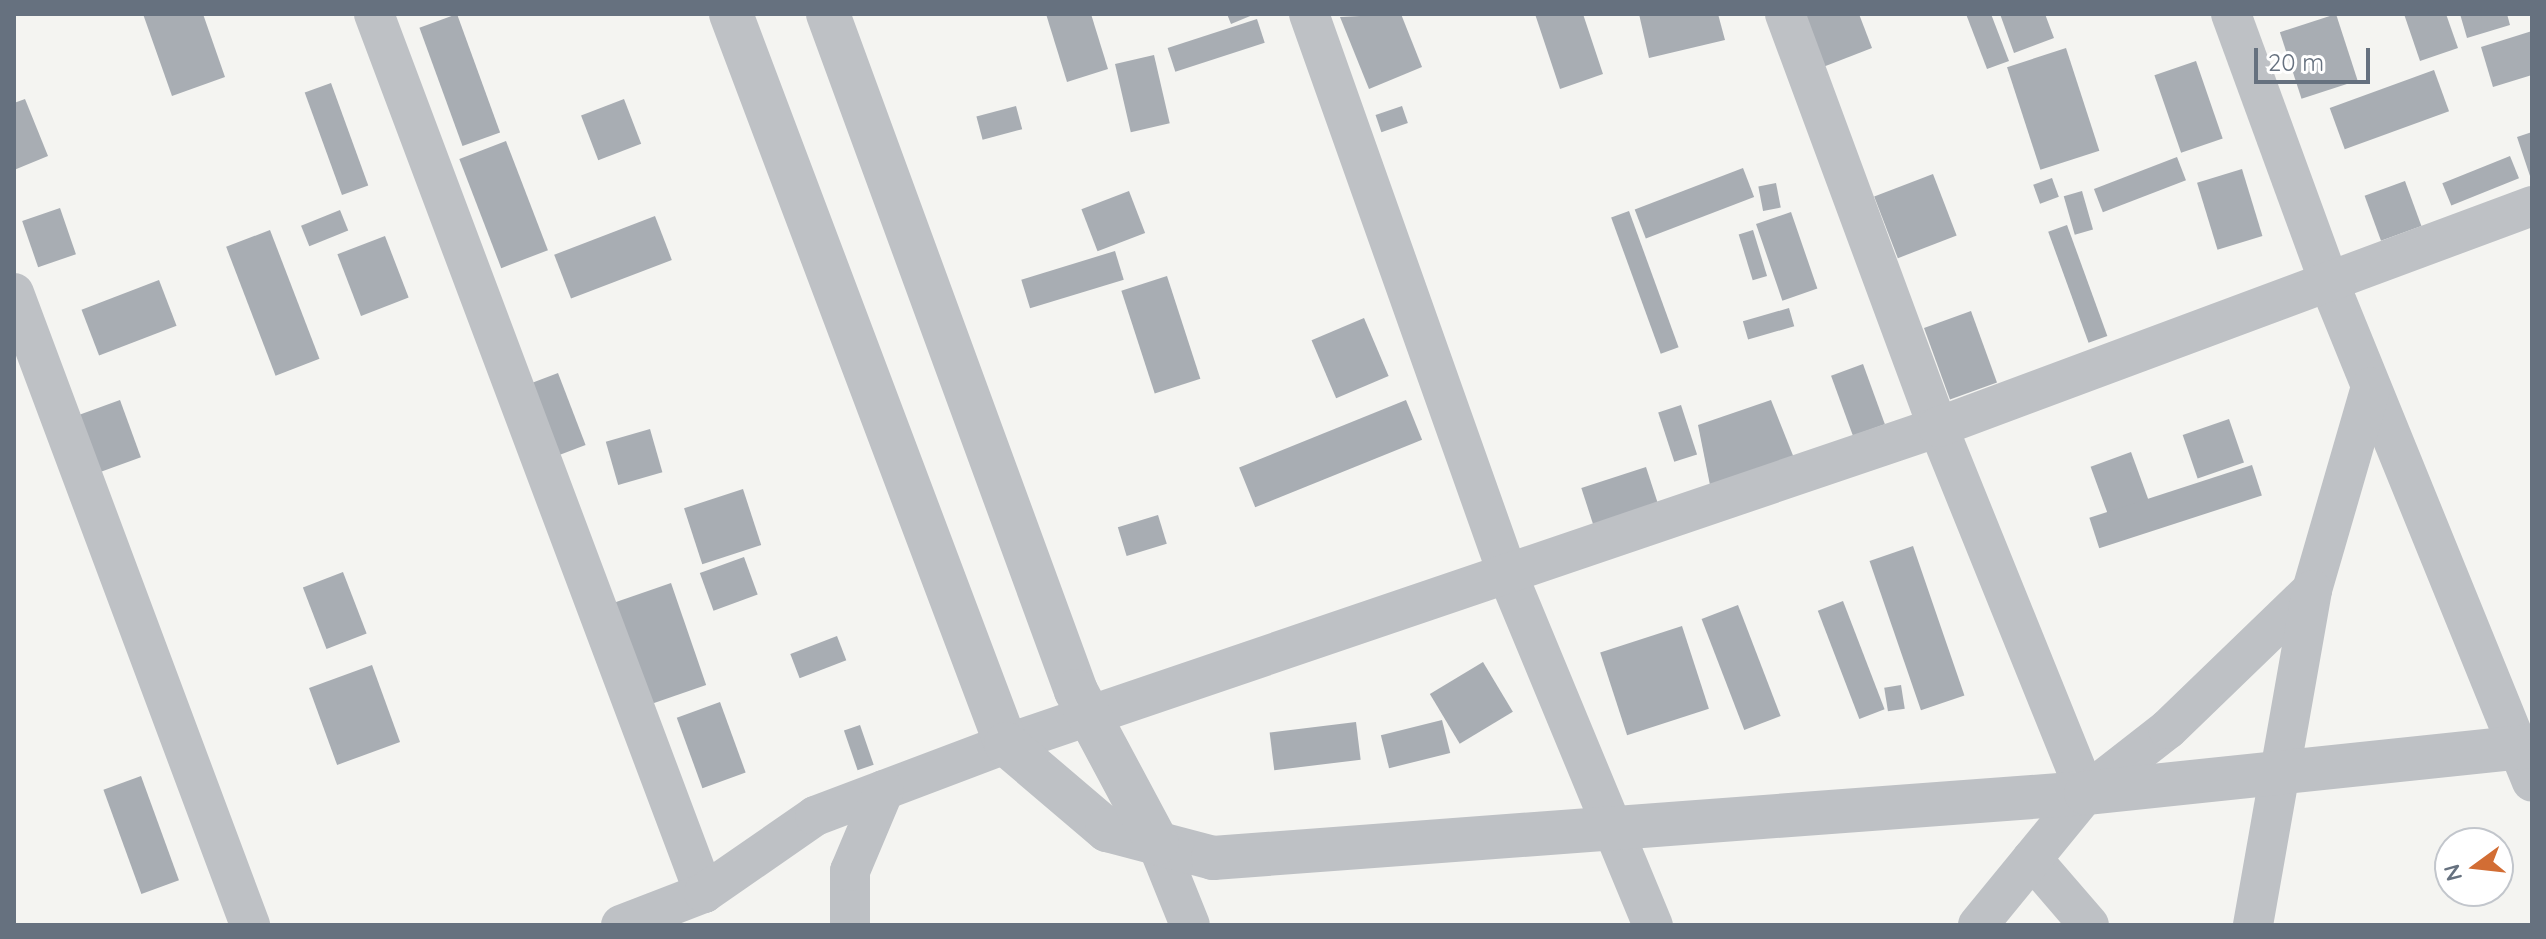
<!DOCTYPE html>
<html>
<head>
<meta charset="utf-8">
<style>
  body { margin:0 }
  #map { position:relative; width:2546px; height:939px; overflow:hidden; background:#f4f4f1; font-family:Quicksand,sans-serif }
  div>[style] { position:absolute }
  [style*='--x'] { left:calc(var(--x)*1px); top:calc(var(--y)*1px); width:calc(var(--w)*1px); rotate:calc(var(--a)*1deg) }
  .building>* { inset:0; background:#a8adb3; transform-origin:0 0 }
  .minor>* { height:40px; margin:-20px; padding:0 20px; transform-origin:20px; border-radius:20px; background:#bec1c5 }
  .tertiary>* { height:44px; margin:-22px; padding:0 22px; transform-origin:22px; border-radius:22px; background:#bec1c5 }
  span { translate:-50% -50%; white-space:nowrap; text-align:center; line-height:1.15; -webkit-text-stroke:8px #fff; paint-order:stroke }
  .frame { position:absolute; inset:0; border:16px solid #66717f; pointer-events:none }
  .north { position:absolute; left:2434px; top:827px; width:80px; height:80px; box-sizing:border-box; background:#fff; border:2px solid #c2c6cc; border-radius:50%; rotate:255deg; font-size:22px; font-weight:700; line-height:32px; text-align:center; color:#66717f }
  .north::after { content:''; display:block; margin:auto; width:28px; height:36px; background:#d26d34; clip-path:polygon(50% 0,100% 100%,50% 72%,0 100%) }
  .scale { position:absolute; left:2254px; top:48px; width:116px; height:36px; box-sizing:border-box; border:4px solid #66717f; border-top:0; padding-left:10px; font-size:24px; line-height:28px; white-space:nowrap; color:#66717f; -webkit-text-stroke:6px #fff; paint-order:stroke }
</style>
</head>
<body>
<div id="map">
  <div class="building">
    <i style="clip-path:polygon(143px 14px,203px 14px,225px 77px,172px 96px)"></i>
    <i style="left:457px;top:14px;width:126px;height:40px;rotate:70deg"></i>
    <i style="clip-path:polygon(1046px 14px,1091px 14px,1108px 69px,1067px 82px)"></i>
    <i style="clip-path:polygon(1227px 14px,1255px 14px,1231px 24px)"></i>
    <i style="clip-path:polygon(1401px 14px,1422px 67px,1369px 89px,1340px 17px)"></i>
    <i style="clip-path:polygon(1535px 14px,1583px 14px,1603px 74px,1560px 89px)"></i>
    <i style="clip-path:polygon(1639px 14px,1718px 14px,1725px 40px,1649px 58px)"></i>
    <i style="clip-path:polygon(1804px 14px,1859px 14px,1872px 48px,1823px 67px)"></i>
    <i style="clip-path:polygon(1966px 14px,1991px 14px,2009px 61px,1987px 69px)"></i>
    <i style="clip-path:polygon(2000px 14px,2045px 14px,2054px 38px,2014px 53px)"></i>
    <i style="left:2336px;top:14px;width:70px;height:59px;rotate:72deg"></i>
    <i style="clip-path:polygon(2404px 14px,2446px 14px,2458px 48px,2420px 61px)"></i>
    <i style="clip-path:polygon(2460px 14px,2507px 14px,2510px 25px,2467px 38px)"></i>
    <i style="left:1257px;top:19px;width:25px;height:94px;rotate:72deg"></i>
    <i style="clip-path:polygon(2532px 31px,2532px 75px,2493px 87px,2481px 47px)"></i>
    <i style="left:2066px;top:48px;width:108px;height:62px;rotate:72deg"></i>
    <i style="left:1154px;top:55px;width:70px;height:40px;rotate:77deg"></i>
    <i style="left:2196px;top:61px;width:82px;height:44px;rotate:71deg"></i>
    <i style="left:2434px;top:70px;width:44px;height:111px;rotate:70deg"></i>
    <i style="left:331px;top:83px;width:109px;height:28px;rotate:70deg"></i>
    <i style="clip-path:polygon(25px 99px,48px 156px,14px 170px,14px 103px)"></i>
    <i style="left:624px;top:99px;width:48px;height:46px;rotate:69deg"></i>
    <i style="left:1016px;top:106px;width:24px;height:41px;rotate:75deg"></i>
    <i style="left:1402px;top:106px;width:18px;height:28px;rotate:71deg"></i>
    <i style="clip-path:polygon(2532px 132px,2532px 179px,2531px 179px,2517px 137px)"></i>
    <i style="left:506px;top:141px;width:117px;height:50px;rotate:69deg"></i>
    <i style="left:2510px;top:156px;width:24px;height:73px;rotate:68deg"></i>
    <i style="left:2177px;top:157px;width:25px;height:89px;rotate:69deg"></i>
    <i style="left:1743px;top:168px;width:31px;height:116px;rotate:69deg"></i>
    <i style="left:2242px;top:169px;width:70px;height:47px;rotate:73deg"></i>
    <i style="left:1933px;top:174px;width:66px;height:63px;rotate:69deg"></i>
    <i style="left:2052px;top:178px;width:20px;height:20px;rotate:70deg"></i>
    <i style="left:2405px;top:181px;width:48px;height:43px;rotate:70deg"></i>
    <i style="left:1776px;top:183px;width:25px;height:18px;rotate:79deg"></i>
    <i style="left:1129px;top:191px;width:45px;height:51px;rotate:69deg"></i>
    <i style="left:2082px;top:191px;width:40px;height:19px;rotate:74deg"></i>
    <i style="left:60px;top:208px;width:49px;height:40px;rotate:71deg"></i>
    <i style="left:340px;top:210px;width:22px;height:42px;rotate:68deg"></i>
    <i style="left:1629px;top:211px;width:145px;height:19px;rotate:70deg"></i>
    <i style="left:1791px;top:212px;width:81px;height:37px;rotate:71deg"></i>
    <i style="left:655px;top:216px;width:47px;height:108px;rotate:69deg"></i>
    <i style="left:2067px;top:225px;width:118px;height:20px;rotate:70deg"></i>
    <i style="left:270px;top:230px;width:138px;height:47px;rotate:69deg"></i>
    <i style="left:1753px;top:230px;width:48px;height:15px;rotate:73deg"></i>
    <i style="left:385px;top:236px;width:66px;height:51px;rotate:69deg"></i>
    <i style="left:1115px;top:251px;width:30px;height:98px;rotate:73deg"></i>
    <i style="left:1167px;top:276px;width:108px;height:48px;rotate:72deg"></i>
    <i style="left:159px;top:280px;width:49px;height:83px;rotate:69deg"></i>
    <i style="left:1789px;top:308px;width:19px;height:48px;rotate:74deg"></i>
    <i style="left:1971px;top:311px;width:76px;height:50px;rotate:70deg"></i>
    <i style="left:1364px;top:318px;width:63px;height:57px;rotate:67deg"></i>
    <i style="left:1863px;top:364px;width:64px;height:34px;rotate:70deg"></i>
    <i style="left:558px;top:373px;width:77px;height:31px;rotate:69deg"></i>
    <i style="left:120px;top:400px;width:61px;height:49px;rotate:70deg"></i>
    <i style="left:1406px;top:400px;width:43px;height:180px;rotate:68deg"></i>
    <i style="clip-path:polygon(1771px 400px,1794px 458px,1711px 490px,1698px 425px)"></i>
    <i style="left:1681px;top:405px;width:52px;height:24px;rotate:72deg"></i>
    <i style="left:2229px;top:419px;width:46px;height:49px;rotate:71deg"></i>
    <i style="left:650px;top:429px;width:45px;height:46px;rotate:74deg"></i>
    <i style="left:2131px;top:452px;width:52px;height:43px;rotate:70deg"></i>
    <i style="left:2252px;top:465px;width:32px;height:171px;rotate:72deg"></i>
    <i style="left:1646px;top:467px;width:52px;height:68px;rotate:72deg"></i>
    <i style="left:743px;top:489px;width:59px;height:62px;rotate:72deg"></i>
    <i style="left:1158px;top:515px;width:30px;height:42px;rotate:73deg"></i>
    <i style="left:1913px;top:546px;width:158px;height:46px;rotate:71deg"></i>
    <i style="left:744px;top:557px;width:40px;height:47px;rotate:70deg"></i>
    <i style="left:343px;top:572px;width:66px;height:43px;rotate:69deg"></i>
    <i style="left:671px;top:583px;width:108px;height:65px;rotate:71deg"></i>
    <i style="left:1843px;top:601px;width:116px;height:27px;rotate:69deg"></i>
    <i style="left:1738px;top:605px;width:119px;height:39px;rotate:69deg"></i>
    <i style="left:1682px;top:626px;width:87px;height:86px;rotate:72deg"></i>
    <i style="left:837px;top:636px;width:26px;height:50px;rotate:69deg"></i>
    <i style="left:1483px;top:662px;width:58px;height:62px;rotate:59deg"></i>
    <i style="left:372px;top:665px;width:82px;height:67px;rotate:70deg"></i>
    <i style="left:1901px;top:685px;width:24px;height:17px;rotate:81deg"></i>
    <i style="left:720px;top:702px;width:75px;height:46px;rotate:70deg"></i>
    <i style="left:1442px;top:720px;width:34px;height:63px;rotate:76deg"></i>
    <i style="left:1356px;top:722px;width:38px;height:87px;rotate:83deg"></i>
    <i style="left:860px;top:725px;width:42px;height:17px;rotate:71deg"></i>
    <i style="left:141px;top:776px;width:111px;height:40px;rotate:70deg"></i>
  </div>
  <div class="minor">
    <i style="--x:374;--y:14;--w:939;--a:69.42"></i>
    <i style="--x:1309;--y:14;--w:598;--a:70.47"></i>
    <i style="--x:1509;--y:578;--w:376;--a:67.5"></i>
    <i style="--x:1785;--y:14;--w:440;--a:69.7"></i>
    <i style="--x:1938;--y:427;--w:395;--a:68"></i>
    <i style="--x:2231;--y:14;--w:289;--a:69.9"></i>
    <i style="--x:2330;--y:285;--w:536;--a:67.88"></i>
    <i style="--x:14;--y:293;--w:675;--a:69.52"></i>
    <i style="--x:1157;--y:843;--w:88;--a:68.1"></i>
    <i style="--x:2032;--y:859;--w:87;--a:49.2"></i>
    <i style="--x:621;--y:925;--w:89;--a:-21.1"></i>
    <i style="--x:704;--y:893;--w:135;--a:-34.7"></i>
    <i style="--x:815;--y:816;--w:204;--a:-20.7"></i>
    <i style="--x:1006;--y:744;--w:984;--a:-18.78"></i>
    <i style="--x:1938;--y:427;--w:634;--a:-20.41"></i>
    <i style="--x:850;--y:925;--w:54;--a:-90"></i>
    <i style="--x:850;--y:871;--w:88;--a:-67.2"></i>
    <i style="--x:1978;--y:925;--w:171;--a:-50.7"></i>
    <i style="--x:2086;--y:793;--w:104;--a:-38"></i>
    <i style="--x:2168;--y:729;--w:200;--a:-44"></i>
    <i style="--x:2312;--y:590;--w:211;--a:-73.8"></i>
    <i style="--x:2253;--y:925;--w:340;--a:-80"></i>
  </div>
  <div class="tertiary">
    <i style="--x:731;--y:14;--w:780;--a:69.36"></i>
    <i style="--x:1006;--y:744;--w:133;--a:40.4"></i>
    <i style="--x:1107;--y:830;--w:110;--a:14.8"></i>
    <i style="--x:1213;--y:858;--w:875;--a:-4.26"></i>
    <i style="--x:2086;--y:793;--w:448;--a:-6"></i>
    <i style="--x:828;--y:14;--w:721;--a:69.88"></i>
    <i style="--x:1076;--y:691;--w:172;--a:61.9"></i>
  </div>
  <div class="frame"></div>
  <div class="north">N</div>
  <div class="scale">20 m</div>
</div>
</body>
</html>
